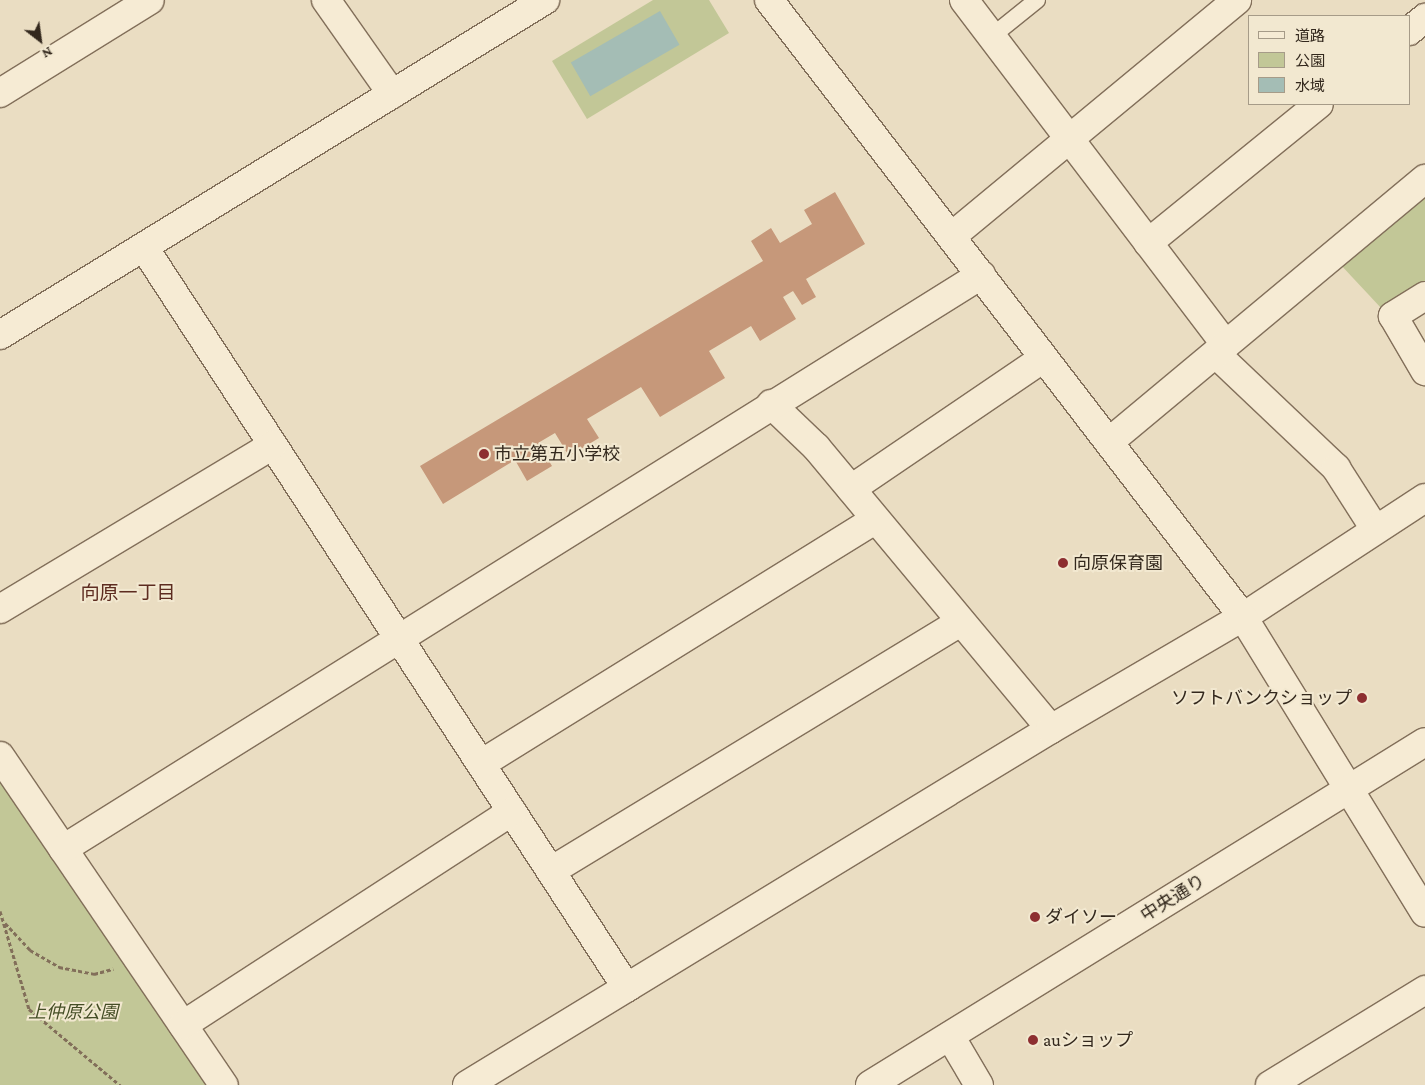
<!DOCTYPE html>
<html>
<head>
<meta charset="utf-8">
<style>
  body { margin:0 }
  #map { position:relative; width:1425px; height:1085px; overflow:hidden; background:#eaddc2; font-family:"Crimson Pro","Noto Sans JP",serif }
  div>[style] { position:absolute }
  [style*='--x'] { left:calc(var(--x)*1px); top:calc(var(--y)*1px); width:calc(var(--w)*1px); rotate:calc(var(--a)*1deg) }
  .green>* { inset:0; background:#c2c797 }
  .water>* { inset:0; background:#a4bdb5; transform-origin:0 0 }
  .building>* { inset:0; background:#c6987a }
  .path>* { height:3px; margin-top:-1.5px; transform-origin:0; background:repeating-linear-gradient(90deg,#826f5a 0 4px,transparent 0 6.5px) }
  .roads { filter:drop-shadow(1px 0 #826f5a) drop-shadow(-1px 0 #826f5a) drop-shadow(0 1px #826f5a) drop-shadow(0 -1px #826f5a) }
  .service>* { height:16px; margin:-8px; padding:0 8px; transform-origin:8px; border-radius:8px; background:#f6ebd4 }
  .minor>* { height:28px; margin:-14px; padding:0 14px; transform-origin:14px; border-radius:14px; background:#f6ebd4 }
  .tertiary>* { height:28px; margin:-14px; padding:0 14px; transform-origin:14px; border-radius:14px; background:#f6ebd4 }
  .dots>* { width:14px; height:14px; translate:-50% -50%; box-sizing:border-box; border:2px solid #f2e8d0; border-radius:50% }
  span { translate:-50% -50%; white-space:nowrap; text-align:center; line-height:1.15; -webkit-text-stroke:4px #f2e8d0; paint-order:stroke }
  .poi-label { font-size:18px; color:#33281d }
  .left { translate:0 -50%; text-align:left }
  .right { translate:-100% -50%; text-align:right }
  .street-label { font-size:18px; color:#33281d }
  .park-label { font-size:18px; color:#454e26; font-style:italic }
  .neighbourhood-label { font-size:19px; color:#5d2c20 }
  .legend { position:absolute; left:1248px; top:15px; width:162px; height:90px; box-sizing:border-box; background:#f2e8d0; border:1px solid #a69b88; margin:0; padding:6px 9px; list-style:none; font-size:15px; color:#33281d }
  .legend li { display:flex; align-items:center; gap:10px; height:25px }
  .legend b { width:25px; border:1px solid #a69b88 }
  .north { position:absolute; left:15px; top:15px; width:50px; height:50px; -webkit-text-stroke:4px #f2e8d0; paint-order:stroke; rotate:150deg; font-size:14px; font-weight:700; line-height:20px; text-align:center; color:#33281d }
  .north::after { content:''; display:block; margin:auto; width:18px; height:22px; background:#33281d; clip-path:polygon(50% 0,100% 100%,50% 72%,0 100%) }
</style>
</head>
<body>
<div id="map">
  <div class="green">
    <i style="clip-path:polygon(653px 0,709px 0,729px 33px,587px 119px,552px 61px)"></i>
    <i style="clip-path:polygon(1425px 193px,1425px 283px,1382px 309px,1339px 263px)"></i>
    <i style="clip-path:polygon(0 774px,210px 1085px,0 1085px)"></i>
  </div>
  <div class="water">
    <i style="left:660px;top:11px;width:39px;height:103px;rotate:60deg"></i>
  </div>
  <div class="building">
    <i style="clip-path:polygon(835px 192px,865px 244px,806px 279px,816px 297px,802px 305px,793px 291px,783px 297px,796px 319px,760px 341px,751px 326px,709px 351px,725px 378px,660px 417px,641px 387px,587px 419px,599px 438px,569px 456px,555px 433px,538px 443px,552px 466px,527px 481px,515px 460px,443px 504px,420px 466px,763px 261px,751px 241px,771px 228px,780px 243px,812px 224px,804px 210px)"></i>
  </div>
  <div class="path">
    <i style="--x:0;--y:911;--w:102;--a:73.5"></i>
    <i style="--x:29;--y:1009;--w:119;--a:39.9"></i>
    <i style="--x:5;--y:923;--w:37;--a:47"></i>
    <i style="--x:30;--y:950;--w:34;--a:30"></i>
    <i style="--x:59;--y:967;--w:36;--a:11"></i>
    <i style="--x:94;--y:974;--w:20;--a:-15"></i>
  </div>
  <div class="roads">
    <div class="service">
      <i style="--x:991;--y:37;--w:59;--a:-38.8"></i>
    </div>
    <div class="minor">
      <i style="--x:326;--y:0;--w:115;--a:54.9"></i>
      <i style="--x:964;--y:0;--w:433;--a:52.8"></i>
      <i style="--x:1409;--y:31;--w:21;--a:-39"></i>
      <i style="--x:0;--y:93;--w:176;--a:-31.8"></i>
      <i style="--x:952;--y:236;--w:370;--a:-39.6"></i>
      <i style="--x:1148;--y:243;--w:220;--a:-39.1"></i>
      <i style="--x:145;--y:249;--w:882;--a:56.89"></i>
      <i style="--x:1425;--y:296;--w:38;--a:148"></i>
      <i style="--x:1393;--y:316;--w:64;--a:59.8"></i>
      <i style="--x:0;--y:335;--w:640;--a:-31.58"></i>
      <i style="--x:1216;--y:354;--w:166;--a:43.5"></i>
      <i style="--x:1336;--y:468;--w:72;--a:57.4"></i>
      <i style="--x:771;--y:404;--w:62;--a:43.7"></i>
      <i style="--x:816;--y:447;--w:367;--a:50.2"></i>
      <i style="--x:1109;--y:442;--w:411;--a:-39.8"></i>
      <i style="--x:851;--y:489;--w:233;--a:-34.2"></i>
      <i style="--x:0;--y:609;--w:318;--a:-31"></i>
      <i style="--x:0;--y:756;--w:398;--a:55.8"></i>
      <i style="--x:481;--y:764;--w:463;--a:-31.8"></i>
      <i style="--x:63;--y:849;--w:1083;--a:-32.02"></i>
      <i style="--x:551;--y:871;--w:479;--a:-31.3"></i>
      <i style="--x:183;--y:1025;--w:392;--a:-33"></i>
      <i style="--x:950;--y:1036;--w:57;--a:59.4"></i>
      <i style="--x:467;--y:1085;--w:684;--a:-31.37"></i>
      <i style="--x:1051;--y:729;--w:222;--a:-30.3"></i>
      <i style="--x:1243;--y:617;--w:217;--a:-33.2"></i>
      <i style="--x:1270;--y:1085;--w:182;--a:-31.5"></i>
    </div>
    <div class="tertiary">
      <i style="--x:769;--y:0;--w:778;--a:52.47"></i>
      <i style="--x:1243;--y:617;--w:347;--a:58.4"></i>
      <i style="--x:870;--y:1085;--w:652;--a:-31.72"></i>
    </div>
  </div>
  <div class="dots">
    <i style="left:484px;top:454px;background:#8d2f31"></i>
    <i style="left:1063px;top:563px;background:#8d2f31"></i>
    <i style="left:1362px;top:698px;background:#8d2f31"></i>
    <i style="left:1035px;top:917px;background:#8d2f31"></i>
    <i style="left:1033px;top:1040px;background:#8d2f31"></i>
  </div>
  <div class="poi-label">
    <span class="left" style="left:494px;top:454px">市立第五小学校</span>
    <span class="left" style="left:1073px;top:563px">向原保育園</span>
    <span class="right" style="left:1352px;top:698px">ソフトバンクショップ</span>
    <span class="left" style="left:1045px;top:917px">ダイソー</span>
    <span class="left" style="left:1043px;top:1040px">auショップ</span>
  </div>
  <div class="street-label">
    <span style="left:1173px;top:898px;rotate:-32deg">中央通り</span>
  </div>
  <div class="park-label">
    <span style="left:73px;top:1012px">上仲原公園</span>
  </div>
  <div class="neighbourhood-label">
    <span style="left:128px;top:593px">向原一丁目</span>
  </div>
  <ul class="legend">
  <li><b style="height:6px;background:#f6ebd4"></b>道路</li>
  <li><b style="height:14px;background:#c2c797"></b>公園</li>
  <li><b style="height:14px;background:#a4bdb5"></b>水域</li>
  </ul>
  <div class="north">N</div>
</div>
</body>
</html>
